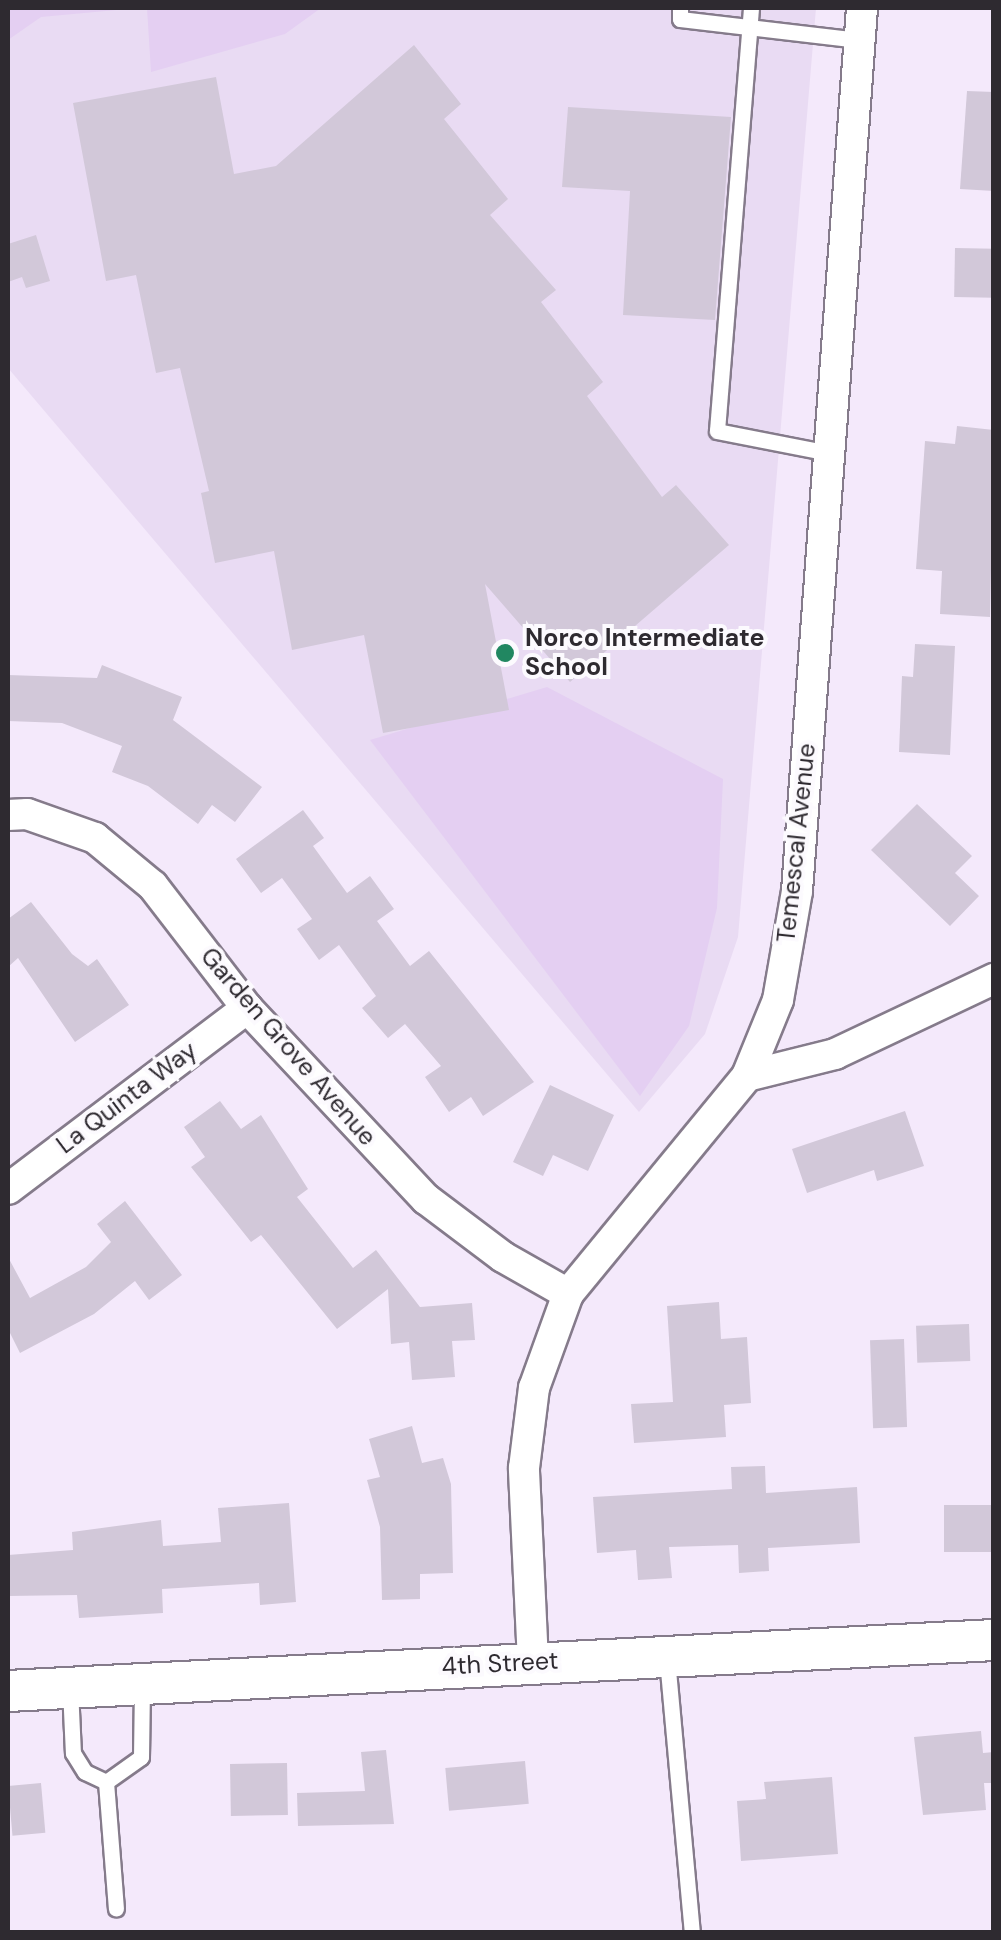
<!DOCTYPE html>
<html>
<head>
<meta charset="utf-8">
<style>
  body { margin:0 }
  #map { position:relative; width:1001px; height:1940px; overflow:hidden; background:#f4e9fb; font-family:"DM Sans",sans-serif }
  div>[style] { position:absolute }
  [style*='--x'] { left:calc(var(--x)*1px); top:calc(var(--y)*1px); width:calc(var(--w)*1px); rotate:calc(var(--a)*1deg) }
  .built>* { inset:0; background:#e9dbf3 }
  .green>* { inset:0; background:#e4cff2 }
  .building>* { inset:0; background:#d2c8d9; transform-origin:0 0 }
  .roads { filter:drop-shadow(2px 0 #857b8b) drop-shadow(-2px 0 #857b8b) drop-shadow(0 2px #857b8b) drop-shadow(0 -2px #857b8b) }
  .service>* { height:15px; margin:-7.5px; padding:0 7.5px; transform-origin:7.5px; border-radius:7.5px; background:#fff }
  .minor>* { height:30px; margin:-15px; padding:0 15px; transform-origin:15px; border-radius:15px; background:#fff }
  .tertiary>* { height:40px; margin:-20px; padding:0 20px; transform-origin:20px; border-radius:20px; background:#fff }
  .dots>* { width:28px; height:28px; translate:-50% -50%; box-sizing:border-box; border:5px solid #fcfafe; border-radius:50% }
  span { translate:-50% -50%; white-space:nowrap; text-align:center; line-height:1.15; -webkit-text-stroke:8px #fcfafe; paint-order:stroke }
  .poi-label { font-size:25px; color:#2e2a30; font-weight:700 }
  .left { translate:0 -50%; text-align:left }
  .street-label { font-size:25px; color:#2e2a30 }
  .frame { position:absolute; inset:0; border:10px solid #2e2a30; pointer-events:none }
</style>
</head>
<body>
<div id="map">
  <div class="built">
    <i style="clip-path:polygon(8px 8px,816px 8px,738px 937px,705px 1034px,639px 1112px,8px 368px)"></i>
  </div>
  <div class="green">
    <i style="clip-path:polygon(8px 8px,138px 8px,41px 17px,8px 40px)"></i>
    <i style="clip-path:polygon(147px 8px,321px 8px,285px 34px,151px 72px)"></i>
    <i style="clip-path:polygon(547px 687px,723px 779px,717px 908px,689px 1026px,640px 1096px,370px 740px)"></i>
  </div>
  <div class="building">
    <i style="clip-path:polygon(414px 45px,461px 104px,444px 119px,508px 199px,490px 215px,556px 290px,541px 302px,603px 382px,587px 396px,662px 497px,676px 485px,729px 545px,570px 682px,485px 584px,509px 710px,383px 733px,364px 635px,292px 650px,274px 551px,215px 563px,201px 493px,209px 491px,180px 368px,156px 373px,136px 275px,106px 281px,73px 103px,216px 77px,234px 174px,276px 166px)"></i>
    <i style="clip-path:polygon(967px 91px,994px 92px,994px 191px,960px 189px)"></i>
    <i style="clip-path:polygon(568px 107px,731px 117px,715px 320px,623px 315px,630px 191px,562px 187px)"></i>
    <i style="clip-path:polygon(36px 235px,50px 281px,26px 288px,22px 277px,8px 282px,8px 244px)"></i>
    <i style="left:955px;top:248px;width:39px;height:49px;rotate:1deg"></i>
    <i style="clip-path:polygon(957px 426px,994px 430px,990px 617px,940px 614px,942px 571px,916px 569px,925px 441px,955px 444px)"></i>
    <i style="clip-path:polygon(915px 644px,955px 646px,950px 755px,899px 752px,902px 676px,913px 677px)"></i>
    <i style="clip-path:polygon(102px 665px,182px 697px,173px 720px,262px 787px,235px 822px,212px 805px,198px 824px,148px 786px,112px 772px,122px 746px,62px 723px,8px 721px,8px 675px,97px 678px)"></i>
    <i style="clip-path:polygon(917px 804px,972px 856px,955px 873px,979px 896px,950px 926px,871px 850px)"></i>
    <i style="clip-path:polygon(303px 810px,324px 838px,313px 846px,347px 893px,370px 876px,394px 909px,377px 921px,410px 966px,429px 951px,534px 1082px,483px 1116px,471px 1097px,449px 1112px,425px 1077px,441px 1066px,405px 1024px,388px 1038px,362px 1008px,376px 996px,339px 945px,319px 960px,297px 929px,312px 919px,282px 878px,261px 893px,236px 859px)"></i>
    <i style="clip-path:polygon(31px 902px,72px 954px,88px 966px,97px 959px,129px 1005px,75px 1042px,18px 958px,8px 967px,8px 919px)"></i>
    <i style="clip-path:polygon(550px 1085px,614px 1115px,588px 1171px,553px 1155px,543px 1176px,513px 1162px)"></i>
    <i style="clip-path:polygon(220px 1101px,241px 1129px,261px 1115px,308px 1189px,297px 1197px,353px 1268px,376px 1250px,420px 1307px,472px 1303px,475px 1340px,452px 1341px,455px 1377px,412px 1380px,409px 1342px,391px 1344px,388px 1289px,337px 1329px,261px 1235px,251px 1242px,191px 1167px,205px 1157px,184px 1127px)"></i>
    <i style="clip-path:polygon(905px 1111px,924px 1166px,877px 1181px,874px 1170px,807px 1193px,792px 1149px)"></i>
    <i style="clip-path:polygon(125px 1201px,182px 1275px,149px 1300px,135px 1281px,94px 1314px,20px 1353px,8px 1329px,8px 1257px,30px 1298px,86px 1267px,111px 1242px,97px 1224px)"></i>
    <i style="clip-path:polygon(719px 1302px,721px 1339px,747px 1337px,751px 1403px,724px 1405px,726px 1437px,634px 1443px,631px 1404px,673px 1402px,667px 1306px)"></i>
    <i style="left:969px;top:1324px;width:37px;height:53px;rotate:88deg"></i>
    <i style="left:904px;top:1339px;width:88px;height:34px;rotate:88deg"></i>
    <i style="clip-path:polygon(412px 1426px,422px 1463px,443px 1458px,451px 1484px,453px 1573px,420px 1574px,420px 1599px,382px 1600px,380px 1527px,367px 1480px,380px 1477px,369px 1439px)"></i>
    <i style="clip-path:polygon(765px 1466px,766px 1493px,857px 1487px,860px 1543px,768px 1548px,769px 1571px,739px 1573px,738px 1545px,669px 1547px,672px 1578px,638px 1580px,636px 1550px,597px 1553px,593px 1497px,732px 1489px,731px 1467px)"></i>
    <i style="clip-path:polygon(289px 1503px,296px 1602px,260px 1605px,259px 1583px,162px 1589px,163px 1613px,79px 1618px,77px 1595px,8px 1596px,8px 1555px,73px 1550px,72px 1532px,161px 1520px,163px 1546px,221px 1542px,218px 1508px)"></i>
    <i style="left:994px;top:1505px;width:47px;height:50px;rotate:90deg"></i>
    <i style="clip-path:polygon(981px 1731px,983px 1753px,994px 1752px,994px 1783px,984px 1783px,986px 1810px,923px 1815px,914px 1737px)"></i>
    <i style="clip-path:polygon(386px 1750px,394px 1824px,298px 1826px,297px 1793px,365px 1791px,361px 1752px)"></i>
    <i style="left:525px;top:1761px;width:43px;height:80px;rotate:85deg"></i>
    <i style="left:287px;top:1763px;width:52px;height:57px;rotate:89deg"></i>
    <i style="clip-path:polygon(832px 1777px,838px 1854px,741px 1861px,737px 1801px,766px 1799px,764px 1782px)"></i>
    <i style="left:41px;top:1783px;width:50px;height:33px;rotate:85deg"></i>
  </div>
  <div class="roads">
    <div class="service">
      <i style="--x:680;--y:8;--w:11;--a:90"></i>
      <i style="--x:680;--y:19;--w:180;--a:6.7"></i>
      <i style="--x:751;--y:8;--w:424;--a:94.6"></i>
      <i style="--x:717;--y:431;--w:114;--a:11.1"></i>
      <i style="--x:667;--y:1659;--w:274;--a:84.8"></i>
      <i style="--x:70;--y:1688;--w:65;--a:87.4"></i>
      <i style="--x:73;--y:1753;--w:22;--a:58"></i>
      <i style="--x:85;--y:1772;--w:23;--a:25"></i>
      <i style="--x:106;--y:1782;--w:127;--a:85.5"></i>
      <i style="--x:106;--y:1782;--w:43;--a:-35.5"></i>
      <i style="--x:141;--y:1757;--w:69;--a:-89.2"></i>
    </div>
    <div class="minor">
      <i style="--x:8;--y:815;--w:19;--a:-3"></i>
      <i style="--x:27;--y:814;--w:72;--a:19.4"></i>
      <i style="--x:95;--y:838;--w:75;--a:39.6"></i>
      <i style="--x:153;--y:886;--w:154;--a:52.4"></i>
      <i style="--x:247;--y:1008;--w:262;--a:46.9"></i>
      <i style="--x:426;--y:1199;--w:96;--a:37"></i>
      <i style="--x:503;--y:1257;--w:75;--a:29.6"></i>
      <i style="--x:747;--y:1076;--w:91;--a:-14"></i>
      <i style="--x:835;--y:1054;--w:176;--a:-25.3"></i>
      <i style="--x:8;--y:1189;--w:300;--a:-37.1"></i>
      <i style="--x:533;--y:1662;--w:194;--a:-92.7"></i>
      <i style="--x:524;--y:1468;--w:81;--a:-82.9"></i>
      <i style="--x:534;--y:1388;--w:100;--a:-70.1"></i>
      <i style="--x:568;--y:1294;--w:282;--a:-50.6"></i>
      <i style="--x:747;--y:1076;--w:82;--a:-67.8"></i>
      <i style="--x:778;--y:1000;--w:111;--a:-80.1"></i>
      <i style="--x:797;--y:891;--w:885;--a:-85.79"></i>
    </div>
    <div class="tertiary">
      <i style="--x:8;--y:1691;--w:987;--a:-2.96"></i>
    </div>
  </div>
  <div class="dots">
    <i style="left:505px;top:653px;background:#218761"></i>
  </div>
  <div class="poi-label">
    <span class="left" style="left:525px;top:653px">Norco Intermediate<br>School</span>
  </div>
  <div class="street-label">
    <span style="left:797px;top:843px;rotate:-84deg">Temescal Avenue</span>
    <span style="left:288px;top:1047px;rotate:49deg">Garden Grove Avenue</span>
    <span style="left:127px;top:1098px;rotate:-37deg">La Quinta Way</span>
    <span style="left:500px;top:1664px;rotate:-3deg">4th Street</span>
  </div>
  <div class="frame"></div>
</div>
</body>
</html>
